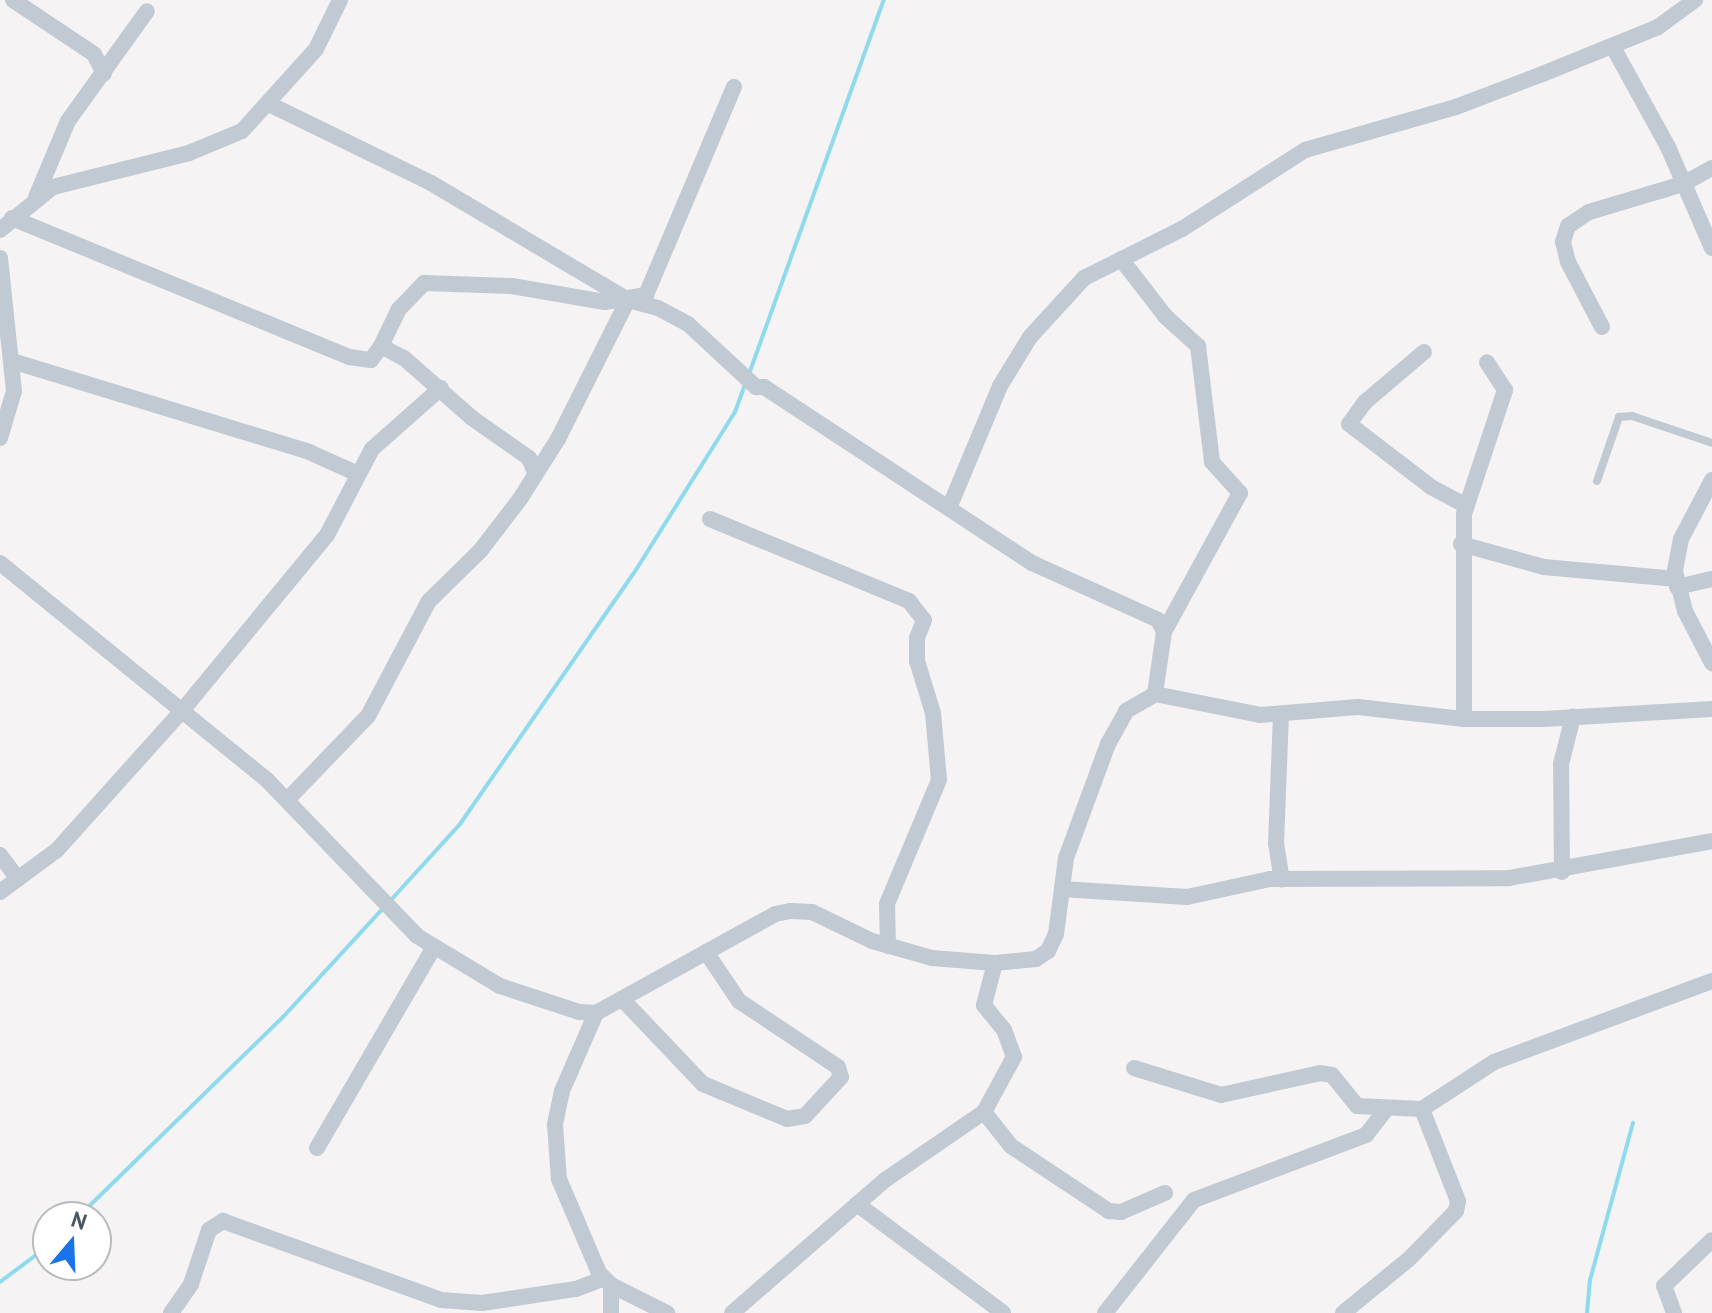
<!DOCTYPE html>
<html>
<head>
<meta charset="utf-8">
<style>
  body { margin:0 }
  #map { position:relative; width:1712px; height:1313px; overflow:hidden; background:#f5f3f3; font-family:"PT Sans",sans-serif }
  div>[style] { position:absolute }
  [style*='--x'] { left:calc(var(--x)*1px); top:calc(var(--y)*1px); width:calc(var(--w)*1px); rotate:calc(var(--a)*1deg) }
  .stream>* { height:4px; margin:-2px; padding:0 2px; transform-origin:2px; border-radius:2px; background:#90daee }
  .service>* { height:8px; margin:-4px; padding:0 4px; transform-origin:4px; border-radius:4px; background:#c1cad2 }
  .minor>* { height:16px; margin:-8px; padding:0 8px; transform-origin:8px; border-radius:8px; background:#c1cad2 }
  span { translate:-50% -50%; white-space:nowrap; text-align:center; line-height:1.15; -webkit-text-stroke:8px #fff; paint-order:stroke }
  .north { position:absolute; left:32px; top:1201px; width:80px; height:80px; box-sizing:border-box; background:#fff; border:2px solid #b7bbc0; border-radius:50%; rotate:19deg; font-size:22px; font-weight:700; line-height:32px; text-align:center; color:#4a5661 }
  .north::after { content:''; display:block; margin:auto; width:28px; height:36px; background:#1a73e8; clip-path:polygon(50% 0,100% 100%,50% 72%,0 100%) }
</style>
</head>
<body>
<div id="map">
  <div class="stream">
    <i style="--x:749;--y:374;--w:398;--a:-70.2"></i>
    <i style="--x:390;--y:901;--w:104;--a:-47.7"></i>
    <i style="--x:460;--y:824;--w:305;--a:-55.3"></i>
    <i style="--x:634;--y:573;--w:190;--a:-57.9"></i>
    <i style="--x:735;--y:412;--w:32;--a:-70"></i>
    <i style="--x:78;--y:1217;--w:286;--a:-44.3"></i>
    <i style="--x:283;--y:1017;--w:149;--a:-47.4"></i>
    <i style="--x:0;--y:1282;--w:60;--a:-36.9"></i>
    <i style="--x:1587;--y:1313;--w:33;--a:-85"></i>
    <i style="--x:1590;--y:1280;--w:163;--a:-74.7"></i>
  </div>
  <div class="service">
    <i style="--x:1597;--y:481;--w:68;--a:-71"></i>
    <i style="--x:1619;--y:417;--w:13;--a:-4"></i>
    <i style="--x:1632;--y:416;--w:84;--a:18.6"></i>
  </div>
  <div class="minor">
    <i style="--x:13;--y:0;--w:97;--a:33.7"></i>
    <i style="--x:94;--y:54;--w:22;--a:63"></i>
    <i style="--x:1613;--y:47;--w:114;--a:61.2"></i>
    <i style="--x:1668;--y:147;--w:110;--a:66.5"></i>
    <i style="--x:269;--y:104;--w:180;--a:26"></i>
    <i style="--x:431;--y:183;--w:229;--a:30.7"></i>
    <i style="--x:628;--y:300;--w:31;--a:15"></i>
    <i style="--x:658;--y:308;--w:34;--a:28"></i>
    <i style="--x:688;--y:324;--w:93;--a:42.8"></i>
    <i style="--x:756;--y:387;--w:8;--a:0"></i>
    <i style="--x:764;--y:387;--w:321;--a:33.3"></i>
    <i style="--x:1032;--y:563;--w:138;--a:24.3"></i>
    <i style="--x:1158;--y:620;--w:13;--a:63"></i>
    <i style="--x:1164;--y:632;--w:63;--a:98.3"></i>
    <i style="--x:36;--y:197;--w:82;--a:-67.2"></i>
    <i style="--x:68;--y:121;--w:135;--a:-54.3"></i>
    <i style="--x:12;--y:218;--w:365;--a:22.4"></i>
    <i style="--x:349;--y:357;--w:22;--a:8"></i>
    <i style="--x:371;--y:360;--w:17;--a:-54"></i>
    <i style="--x:381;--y:346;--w:26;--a:28"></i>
    <i style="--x:404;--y:358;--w:91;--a:41.4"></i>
    <i style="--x:472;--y:418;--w:70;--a:35.1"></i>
    <i style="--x:529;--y:458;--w:16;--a:68"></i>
    <i style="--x:0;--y:230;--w:68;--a:-39.1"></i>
    <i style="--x:53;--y:187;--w:140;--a:-14"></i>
    <i style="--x:189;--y:153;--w:57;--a:-22.5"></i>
    <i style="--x:242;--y:131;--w:110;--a:-47.9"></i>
    <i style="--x:316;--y:49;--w:55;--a:-63.9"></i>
    <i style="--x:0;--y:258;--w:134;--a:84"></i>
    <i style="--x:14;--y:391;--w:49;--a:106.6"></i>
    <i style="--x:1121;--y:259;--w:72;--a:52.3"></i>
    <i style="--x:1165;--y:316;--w:45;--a:42.3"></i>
    <i style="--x:1198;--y:346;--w:117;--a:83.1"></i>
    <i style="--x:1212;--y:462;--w:42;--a:47.9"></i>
    <i style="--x:1240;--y:493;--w:158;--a:118.7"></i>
    <i style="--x:1602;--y:327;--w:73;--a:-117.6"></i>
    <i style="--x:1568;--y:262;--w:21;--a:-104"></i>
    <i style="--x:1563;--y:242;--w:17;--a:-73"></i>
    <i style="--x:1568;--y:226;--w:25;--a:-34"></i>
    <i style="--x:1589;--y:212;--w:98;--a:-16.6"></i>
    <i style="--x:1683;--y:184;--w:33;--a:-29"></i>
    <i style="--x:381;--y:346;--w:41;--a:-64.1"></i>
    <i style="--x:399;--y:309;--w:36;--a:-46"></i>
    <i style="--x:424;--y:283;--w:88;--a:2"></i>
    <i style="--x:512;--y:286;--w:94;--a:9.8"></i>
    <i style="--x:605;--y:302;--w:42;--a:-9.7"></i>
    <i style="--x:646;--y:295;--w:226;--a:-67.1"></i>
    <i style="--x:1424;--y:352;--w:77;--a:139.7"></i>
    <i style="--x:1365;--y:402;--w:27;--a:126"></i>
    <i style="--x:1349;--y:424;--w:103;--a:37.5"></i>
    <i style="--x:1431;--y:487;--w:40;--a:28"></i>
    <i style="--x:12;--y:361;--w:311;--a:17"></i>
    <i style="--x:309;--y:452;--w:51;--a:24.1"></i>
    <i style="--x:1712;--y:480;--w:67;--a:117.7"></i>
    <i style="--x:1681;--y:539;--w:33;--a:101"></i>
    <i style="--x:1675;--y:571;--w:41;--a:76"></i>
    <i style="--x:1685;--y:611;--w:59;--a:62.6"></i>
    <i style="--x:949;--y:508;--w:132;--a:-67.3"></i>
    <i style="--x:1000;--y:386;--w:57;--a:-58.5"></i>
    <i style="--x:1030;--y:337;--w:80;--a:-47.5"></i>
    <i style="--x:1084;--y:278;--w:110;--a:-26.6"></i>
    <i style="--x:1182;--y:229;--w:146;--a:-32.7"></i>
    <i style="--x:1305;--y:150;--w:157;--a:-15.9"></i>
    <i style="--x:1456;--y:107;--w:90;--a:-20.9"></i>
    <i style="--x:1540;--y:75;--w:127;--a:-22.1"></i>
    <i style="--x:1658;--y:27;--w:46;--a:-36.1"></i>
    <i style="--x:710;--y:519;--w:215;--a:22.4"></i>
    <i style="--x:909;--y:601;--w:24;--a:52"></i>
    <i style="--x:924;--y:620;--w:19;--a:111"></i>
    <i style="--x:917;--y:638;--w:23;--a:90"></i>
    <i style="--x:917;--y:661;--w:54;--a:72.9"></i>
    <i style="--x:933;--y:713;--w:67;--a:84.9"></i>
    <i style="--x:939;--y:780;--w:134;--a:112.8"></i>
    <i style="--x:887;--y:904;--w:42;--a:88.6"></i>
    <i style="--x:1461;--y:544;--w:86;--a:15.5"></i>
    <i style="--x:1544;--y:567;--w:133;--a:5.2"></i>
    <i style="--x:0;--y:563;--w:345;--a:39.1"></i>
    <i style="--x:268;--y:781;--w:215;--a:46.1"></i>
    <i style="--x:417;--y:936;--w:97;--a:31.1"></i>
    <i style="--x:500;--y:986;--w:83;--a:18.2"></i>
    <i style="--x:579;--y:1012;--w:17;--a:3"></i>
    <i style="--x:596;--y:1013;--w:205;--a:-28.9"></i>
    <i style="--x:775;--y:914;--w:16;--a:-11"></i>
    <i style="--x:791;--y:911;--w:21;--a:3"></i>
    <i style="--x:812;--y:912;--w:67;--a:25.8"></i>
    <i style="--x:872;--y:941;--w:62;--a:15.8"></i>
    <i style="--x:932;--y:958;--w:63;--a:4.5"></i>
    <i style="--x:995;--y:963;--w:41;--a:-5.6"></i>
    <i style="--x:1036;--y:959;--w:14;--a:-34"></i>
    <i style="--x:1048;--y:951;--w:19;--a:-65"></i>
    <i style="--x:1056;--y:934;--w:77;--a:-82.5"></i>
    <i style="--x:1066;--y:858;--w:121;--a:-69.8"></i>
    <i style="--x:1108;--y:744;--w:38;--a:-61"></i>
    <i style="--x:1126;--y:711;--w:34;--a:-30"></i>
    <i style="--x:1155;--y:694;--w:107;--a:11.3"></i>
    <i style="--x:1260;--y:715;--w:98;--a:-4.7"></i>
    <i style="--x:1358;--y:707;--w:107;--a:6.5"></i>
    <i style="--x:1464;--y:719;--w:80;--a:0"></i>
    <i style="--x:1544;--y:719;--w:168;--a:-3.4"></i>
    <i style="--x:1677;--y:587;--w:36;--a:-13"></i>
    <i style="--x:1281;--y:714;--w:129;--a:92.2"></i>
    <i style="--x:1276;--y:843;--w:37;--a:81"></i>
    <i style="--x:1464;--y:719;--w:205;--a:-90"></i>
    <i style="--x:1464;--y:514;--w:131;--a:-71.7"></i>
    <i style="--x:1505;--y:390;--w:33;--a:-123"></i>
    <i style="--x:288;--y:799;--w:115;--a:-46.1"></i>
    <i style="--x:368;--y:716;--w:130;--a:-62.1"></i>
    <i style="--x:429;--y:601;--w:71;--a:-44.4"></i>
    <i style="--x:480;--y:551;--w:66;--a:-52.4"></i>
    <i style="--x:520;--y:499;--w:71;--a:-57.7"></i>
    <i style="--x:558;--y:439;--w:156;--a:-63.3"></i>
    <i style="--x:0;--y:855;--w:30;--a:53"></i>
    <i style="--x:1562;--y:872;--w:108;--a:-90.5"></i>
    <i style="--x:1561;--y:764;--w:49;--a:-75.7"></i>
    <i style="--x:1062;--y:889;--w:125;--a:3.7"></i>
    <i style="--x:1187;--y:897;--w:85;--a:-12.2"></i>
    <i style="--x:1270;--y:879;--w:239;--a:-0.2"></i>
    <i style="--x:1509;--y:878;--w:206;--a:-10.3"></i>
    <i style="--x:0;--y:892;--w:71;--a:-36.4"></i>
    <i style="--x:57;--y:850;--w:186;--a:-48.1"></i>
    <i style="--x:181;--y:712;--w:229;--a:-50.5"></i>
    <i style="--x:327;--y:535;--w:97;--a:-62.4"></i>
    <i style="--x:372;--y:449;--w:92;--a:-41.5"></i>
    <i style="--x:622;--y:999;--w:117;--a:46.4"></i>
    <i style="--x:703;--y:1084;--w:91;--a:22.6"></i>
    <i style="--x:787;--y:1119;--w:18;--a:-9"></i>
    <i style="--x:805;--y:1116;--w:53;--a:-47.3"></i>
    <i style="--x:841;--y:1077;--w:10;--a:-107"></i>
    <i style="--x:838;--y:1067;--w:119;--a:-146.3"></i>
    <i style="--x:739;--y:1001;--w:59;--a:-124"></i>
    <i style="--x:596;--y:1013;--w:85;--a:113.6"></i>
    <i style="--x:562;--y:1091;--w:35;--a:102"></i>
    <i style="--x:555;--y:1125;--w:54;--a:85.8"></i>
    <i style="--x:559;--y:1179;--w:102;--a:66.9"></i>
    <i style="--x:599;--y:1273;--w:17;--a:45"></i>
    <i style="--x:611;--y:1285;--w:63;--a:26.6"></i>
    <i style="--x:1134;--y:1068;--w:91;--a:17.2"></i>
    <i style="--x:1221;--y:1095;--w:101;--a:-12.5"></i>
    <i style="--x:1320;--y:1073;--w:12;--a:9"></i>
    <i style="--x:1332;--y:1075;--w:40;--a:51"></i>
    <i style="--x:1357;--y:1106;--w:65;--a:2.6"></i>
    <i style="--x:1422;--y:1109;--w:86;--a:-33.1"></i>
    <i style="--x:1494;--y:1062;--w:233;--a:-20.4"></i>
    <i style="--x:984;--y:1112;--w:43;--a:51.5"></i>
    <i style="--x:1011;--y:1146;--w:118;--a:33.6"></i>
    <i style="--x:1109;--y:1211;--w:12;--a:5"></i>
    <i style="--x:1121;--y:1212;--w:48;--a:-23.4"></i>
    <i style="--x:317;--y:1148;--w:233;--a:-59.8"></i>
    <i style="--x:857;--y:1204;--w:182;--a:36.7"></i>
    <i style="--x:171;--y:1313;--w:35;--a:-55"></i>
    <i style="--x:191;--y:1284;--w:57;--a:-71.6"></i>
    <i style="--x:209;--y:1230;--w:17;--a:-33"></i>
    <i style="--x:223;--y:1221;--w:232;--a:19.9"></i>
    <i style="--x:441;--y:1300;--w:41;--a:4.2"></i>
    <i style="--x:482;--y:1303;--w:95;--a:-8.5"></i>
    <i style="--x:576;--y:1289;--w:30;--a:-21"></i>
    <i style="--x:611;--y:1313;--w:28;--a:-90"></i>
    <i style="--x:732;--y:1313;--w:203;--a:-41"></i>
    <i style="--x:885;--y:1180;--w:120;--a:-34.5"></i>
    <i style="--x:984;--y:1112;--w:63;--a:-61.4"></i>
    <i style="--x:1014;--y:1057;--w:29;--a:-110"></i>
    <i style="--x:1004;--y:1030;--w:32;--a:-129"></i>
    <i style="--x:984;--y:1005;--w:43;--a:-75.3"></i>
    <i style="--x:1105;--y:1313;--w:144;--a:-51.8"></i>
    <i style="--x:1194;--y:1200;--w:184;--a:-20.7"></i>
    <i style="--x:1366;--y:1135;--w:31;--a:-52"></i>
    <i style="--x:1343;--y:1313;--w:85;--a:-39.3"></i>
    <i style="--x:1409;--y:1259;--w:67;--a:-45.6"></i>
    <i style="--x:1456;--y:1211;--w:10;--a:-79"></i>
    <i style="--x:1458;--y:1201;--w:99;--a:-111.4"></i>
    <i style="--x:1674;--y:1313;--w:29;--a:-110"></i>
    <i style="--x:1664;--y:1286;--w:66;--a:-43.8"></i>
  </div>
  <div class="north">N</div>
</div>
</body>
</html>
